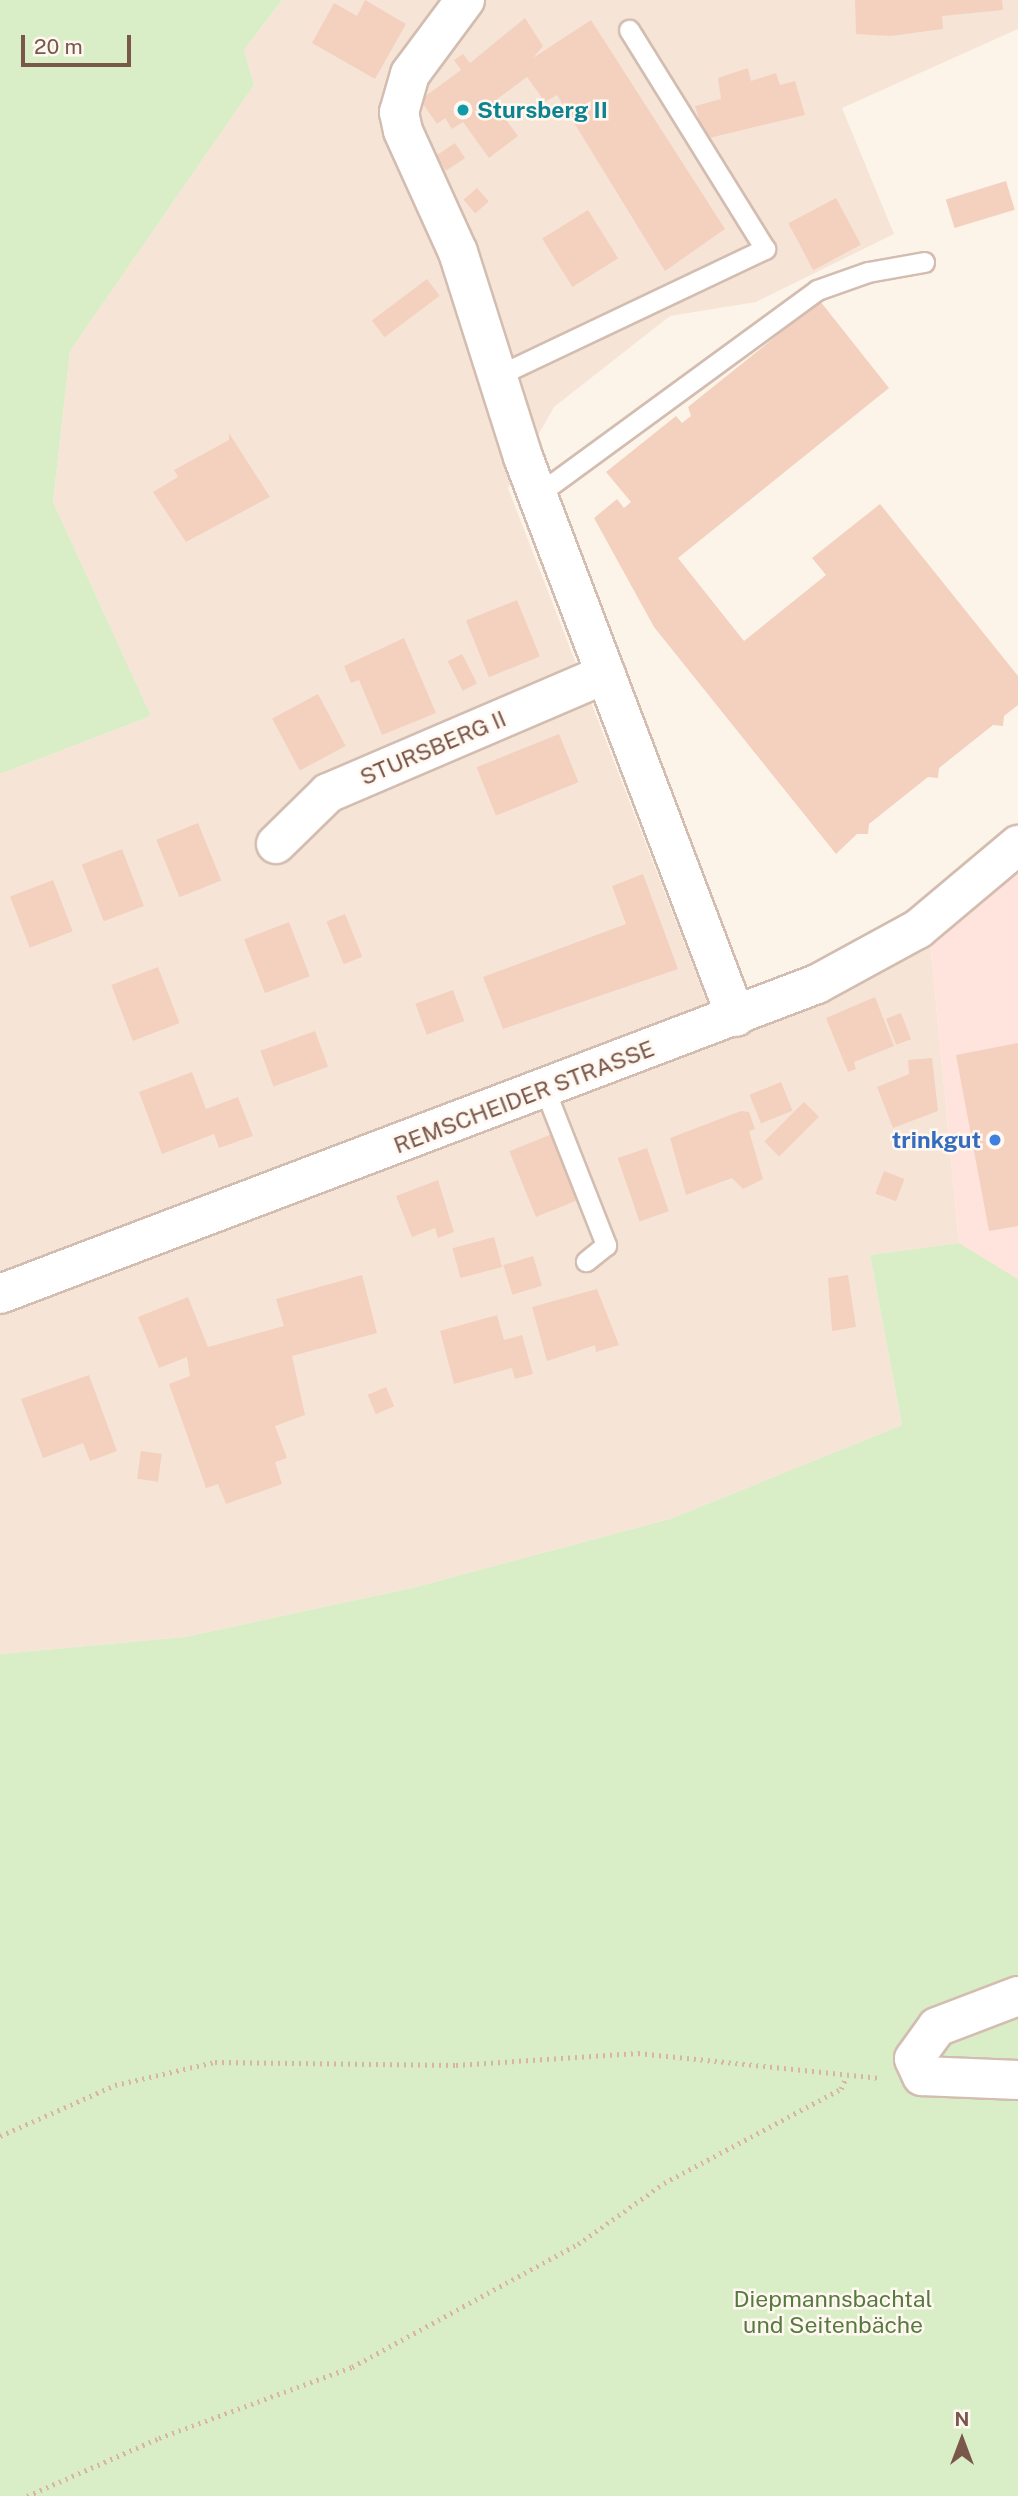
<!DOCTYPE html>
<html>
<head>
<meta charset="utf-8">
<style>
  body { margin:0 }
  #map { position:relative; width:1018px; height:2496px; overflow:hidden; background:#fdf4e9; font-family:"Public Sans",sans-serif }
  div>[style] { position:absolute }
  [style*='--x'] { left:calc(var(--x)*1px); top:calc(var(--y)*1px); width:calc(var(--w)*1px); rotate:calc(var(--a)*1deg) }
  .residential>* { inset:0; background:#f6e5d7 }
  .commercial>* { inset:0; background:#fee4dd }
  .green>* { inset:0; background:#d9edc6 }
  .building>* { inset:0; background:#f4d0bf; transform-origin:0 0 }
  .path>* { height:4.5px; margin-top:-2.25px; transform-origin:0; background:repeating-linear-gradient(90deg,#dab3a2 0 2px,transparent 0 7px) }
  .roads { filter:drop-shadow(2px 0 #d3bdb0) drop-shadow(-2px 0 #d3bdb0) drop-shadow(0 2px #d3bdb0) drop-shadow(0 -2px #d3bdb0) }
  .service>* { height:19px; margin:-9.5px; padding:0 9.5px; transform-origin:9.5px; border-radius:9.5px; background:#fff }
  .minor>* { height:38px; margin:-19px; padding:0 19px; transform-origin:19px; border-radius:19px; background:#fff }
  .secondary>* { height:38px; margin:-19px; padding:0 19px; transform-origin:19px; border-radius:19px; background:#fff }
  .dots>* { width:19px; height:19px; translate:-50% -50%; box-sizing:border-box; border:4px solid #fff8f1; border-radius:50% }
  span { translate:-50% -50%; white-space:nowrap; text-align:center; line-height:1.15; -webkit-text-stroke:5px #fff8f1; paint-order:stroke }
  .culture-label { font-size:23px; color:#0d838f; font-weight:700 }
  .left { translate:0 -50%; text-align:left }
  .street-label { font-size:23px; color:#7a574b }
  .shop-label { font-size:23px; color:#366cbe; font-weight:700 }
  .right { translate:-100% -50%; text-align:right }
  .park-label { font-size:23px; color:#567a3f }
  .north { position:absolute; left:927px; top:2405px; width:70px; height:70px; -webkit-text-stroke:5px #fff8f1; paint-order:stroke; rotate:0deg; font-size:19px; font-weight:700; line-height:28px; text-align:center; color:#7a574b }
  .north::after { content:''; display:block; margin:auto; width:24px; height:32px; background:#7a574b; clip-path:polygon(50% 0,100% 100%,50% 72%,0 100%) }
  .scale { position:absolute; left:21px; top:35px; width:110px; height:32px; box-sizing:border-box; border:4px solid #7a574b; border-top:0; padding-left:9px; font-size:21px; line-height:24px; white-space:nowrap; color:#7a574b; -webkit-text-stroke:5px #fff8f1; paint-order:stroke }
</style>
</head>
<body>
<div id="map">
  <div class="residential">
    <i style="clip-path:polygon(282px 0,1018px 0,1018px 29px,842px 108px,894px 234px,756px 302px,670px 316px,554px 407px,508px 488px,714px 1020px,930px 941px,959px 1243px,870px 1255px,902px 1425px,670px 1519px,412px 1588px,185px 1637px,0 1654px,0 774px,151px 716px,53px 502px,70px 351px,254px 85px,244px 50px)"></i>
  </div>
  <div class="commercial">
    <i style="clip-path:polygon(1018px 866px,1018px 1279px,959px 1243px,930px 941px)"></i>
  </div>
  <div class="green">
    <i style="clip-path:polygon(0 0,282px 0,244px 50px,254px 85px,70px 351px,53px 502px,151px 716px,0 774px)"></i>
    <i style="clip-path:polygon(959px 1243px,1018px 1279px,1018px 2496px,0 2496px,0 1654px,185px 1637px,412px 1588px,670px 1519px,902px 1425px,870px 1255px)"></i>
  </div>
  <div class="building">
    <i style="clip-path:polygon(365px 0,406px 24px,375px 79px,312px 43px,334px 3px,357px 16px)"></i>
    <i style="clip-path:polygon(855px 0,1002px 0,1003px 10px,942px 16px,943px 29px,891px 36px,856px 34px)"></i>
    <i style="clip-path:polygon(525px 18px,543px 46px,533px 58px,591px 20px,725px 229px,665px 271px,557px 95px,545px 102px,527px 77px,493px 102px,518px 136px,489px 158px,463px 122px,452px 129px,445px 118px,437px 124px,420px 100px,461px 70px,454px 60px,463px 54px,470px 63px)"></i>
    <i style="clip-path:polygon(748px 68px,751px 81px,776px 73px,780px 85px,795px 81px,805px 115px,705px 139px,695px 106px,721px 99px,718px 78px)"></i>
    <i style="left:455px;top:143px;width:18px;height:23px;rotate:56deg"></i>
    <i style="left:1006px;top:181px;width:30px;height:63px;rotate:73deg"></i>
    <i style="left:477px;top:188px;width:18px;height:18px;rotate:49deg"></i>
    <i style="left:836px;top:198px;width:53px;height:54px;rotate:62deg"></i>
    <i style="left:588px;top:210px;width:57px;height:54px;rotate:58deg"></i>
    <i style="left:427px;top:279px;width:21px;height:69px;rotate:53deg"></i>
    <i style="clip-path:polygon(820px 301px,889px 388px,678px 558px,744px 641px,826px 575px,812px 558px,880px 504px,1018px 676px,1018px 705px,1004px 716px,1003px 726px,993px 725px,939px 768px,938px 778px,928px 777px,869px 824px,868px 834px,857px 834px,836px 854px,654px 627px,594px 518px,617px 499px,624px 508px,631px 502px,606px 472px,676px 416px,682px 423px,691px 416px,688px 407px)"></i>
    <i style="clip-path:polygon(229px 433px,270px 497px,186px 542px,153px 492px,178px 477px,174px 470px,229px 440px)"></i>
    <i style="left:517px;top:600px;width:61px;height:55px;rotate:68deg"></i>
    <i style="clip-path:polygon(404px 638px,436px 713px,382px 735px,359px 680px,351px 683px,344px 666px)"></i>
    <i style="left:462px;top:654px;width:33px;height:16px;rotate:63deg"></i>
    <i style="left:318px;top:694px;width:59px;height:52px;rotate:62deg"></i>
    <i style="left:559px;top:734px;width:52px;height:89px;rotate:68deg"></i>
    <i style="left:198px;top:823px;width:62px;height:45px;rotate:68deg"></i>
    <i style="left:122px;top:849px;width:61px;height:43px;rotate:69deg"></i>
    <i style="clip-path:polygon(643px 874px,678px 969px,503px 1029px,483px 977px,626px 924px,612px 886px)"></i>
    <i style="left:53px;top:880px;width:55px;height:46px;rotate:69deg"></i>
    <i style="left:345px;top:914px;width:46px;height:20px;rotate:68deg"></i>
    <i style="left:289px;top:922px;width:58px;height:48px;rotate:69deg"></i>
    <i style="left:158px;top:967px;width:60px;height:50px;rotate:69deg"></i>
    <i style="left:453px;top:990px;width:33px;height:40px;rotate:70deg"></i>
    <i style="clip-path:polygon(875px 997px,894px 1046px,854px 1062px,856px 1069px,848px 1072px,826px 1018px)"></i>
    <i style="left:901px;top:1013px;width:28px;height:16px;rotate:69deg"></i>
    <i style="left:315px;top:1031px;width:38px;height:58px;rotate:70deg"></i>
    <i style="clip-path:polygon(1018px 1043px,1018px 1226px,989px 1231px,956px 1055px)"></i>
    <i style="clip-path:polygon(932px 1058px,938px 1111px,893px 1128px,877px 1087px,909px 1074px,908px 1060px)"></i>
    <i style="clip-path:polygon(192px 1072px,206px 1109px,238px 1097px,253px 1136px,219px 1148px,214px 1134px,162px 1154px,139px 1092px)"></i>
    <i style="left:781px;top:1082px;width:31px;height:34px;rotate:68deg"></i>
    <i style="left:804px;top:1102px;width:21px;height:56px;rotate:45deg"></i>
    <i style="clip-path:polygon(741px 1111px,749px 1112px,755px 1129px,749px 1131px,763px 1179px,743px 1189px,732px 1178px,686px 1195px,670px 1138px)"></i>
    <i style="left:552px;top:1134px;width:71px;height:46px;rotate:68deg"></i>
    <i style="left:647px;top:1148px;width:67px;height:31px;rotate:71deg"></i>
    <i style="left:884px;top:1171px;width:22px;height:24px;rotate:21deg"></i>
    <i style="clip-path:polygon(438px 1180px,454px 1232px,438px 1238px,435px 1228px,412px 1237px,396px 1196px)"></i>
    <i style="left:494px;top:1237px;width:31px;height:43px;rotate:75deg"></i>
    <i style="left:533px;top:1256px;width:31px;height:31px;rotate:73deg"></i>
    <i style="clip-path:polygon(362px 1275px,377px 1333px,292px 1356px,305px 1415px,275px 1426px,287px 1458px,275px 1462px,282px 1484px,226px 1504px,218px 1484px,206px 1488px,169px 1384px,190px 1376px,187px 1357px,159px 1368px,138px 1317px,188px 1297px,208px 1347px,284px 1326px,276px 1299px)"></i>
    <i style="clip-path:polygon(848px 1275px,856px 1327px,832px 1331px,828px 1278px)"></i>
    <i style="clip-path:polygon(597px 1289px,619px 1345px,596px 1352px,595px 1345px,547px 1361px,532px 1307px)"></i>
    <i style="clip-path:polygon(497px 1315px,504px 1340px,522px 1335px,533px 1374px,515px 1379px,512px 1368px,454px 1384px,440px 1331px)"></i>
    <i style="clip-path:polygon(89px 1375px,117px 1451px,90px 1461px,83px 1443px,43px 1458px,21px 1399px)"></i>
    <i style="left:386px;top:1387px;width:21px;height:20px;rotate:67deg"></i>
    <i style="left:141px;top:1451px;width:21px;height:28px;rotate:8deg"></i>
  </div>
  <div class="path">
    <i style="--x:0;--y:2136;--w:126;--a:-23.9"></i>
    <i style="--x:115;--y:2085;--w:103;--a:-13"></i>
    <i style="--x:215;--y:2062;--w:241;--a:0.7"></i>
    <i style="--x:456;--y:2065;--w:182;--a:-3.8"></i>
    <i style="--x:638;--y:2053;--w:243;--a:5.9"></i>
    <i style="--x:27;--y:2496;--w:144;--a:-23.7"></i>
    <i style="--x:159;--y:2438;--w:206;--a:-20.2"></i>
    <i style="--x:352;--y:2367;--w:257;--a:-28.6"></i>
    <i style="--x:578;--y:2244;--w:105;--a:-35.3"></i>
    <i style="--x:664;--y:2183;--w:200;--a:-28"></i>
    <i style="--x:841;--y:2089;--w:13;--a:-67"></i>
  </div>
  <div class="roads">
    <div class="service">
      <i style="--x:497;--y:376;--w:297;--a:-25.4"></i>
      <i style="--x:765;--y:249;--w:258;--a:-121.8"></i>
      <i style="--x:537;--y:495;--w:347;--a:-36.2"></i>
      <i style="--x:817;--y:290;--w:54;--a:-19.4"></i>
      <i style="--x:868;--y:272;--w:57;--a:-10.1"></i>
      <i style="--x:545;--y:1090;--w:167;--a:68.5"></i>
      <i style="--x:606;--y:1245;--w:26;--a:141"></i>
    </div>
    <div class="minor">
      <i style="--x:465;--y:0;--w:92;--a:126.6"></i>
      <i style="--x:410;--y:74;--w:40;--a:106"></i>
      <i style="--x:399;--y:112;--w:19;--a:78"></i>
      <i style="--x:403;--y:131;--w:133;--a:65.6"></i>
      <i style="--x:458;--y:252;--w:215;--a:72.4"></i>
      <i style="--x:523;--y:457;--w:599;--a:69.18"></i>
      <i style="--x:276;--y:844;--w:73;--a:-44.4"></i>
      <i style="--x:328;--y:793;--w:302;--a:-23.2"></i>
      <i style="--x:1018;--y:1996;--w:87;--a:159.1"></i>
      <i style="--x:937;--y:2027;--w:39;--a:126"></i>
      <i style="--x:914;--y:2059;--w:19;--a:65"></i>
      <i style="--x:922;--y:2076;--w:96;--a:2.4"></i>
    </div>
    <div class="secondary">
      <i style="--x:0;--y:1294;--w:874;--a:-20.78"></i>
      <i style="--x:817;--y:984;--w:115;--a:-28.6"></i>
      <i style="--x:918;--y:929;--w:131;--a:-40"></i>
    </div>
  </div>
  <div class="dots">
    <i style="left:463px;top:110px;background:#0f9aa8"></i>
    <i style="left:995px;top:1140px;background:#3f7fe0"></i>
  </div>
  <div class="culture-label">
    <span class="left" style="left:477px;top:110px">Stursberg II</span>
  </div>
  <div class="street-label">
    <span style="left:433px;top:748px;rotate:-23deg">STURSBERG II</span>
    <span style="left:524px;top:1097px;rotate:-21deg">REMSCHEIDER STRASSE</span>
  </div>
  <div class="shop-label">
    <span class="right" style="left:981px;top:1140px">trinkgut</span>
  </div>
  <div class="park-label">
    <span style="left:833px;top:2312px">Diepmannsbachtal<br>und Seitenbäche</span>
  </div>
  <div class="north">N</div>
  <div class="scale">20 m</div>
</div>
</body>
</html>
